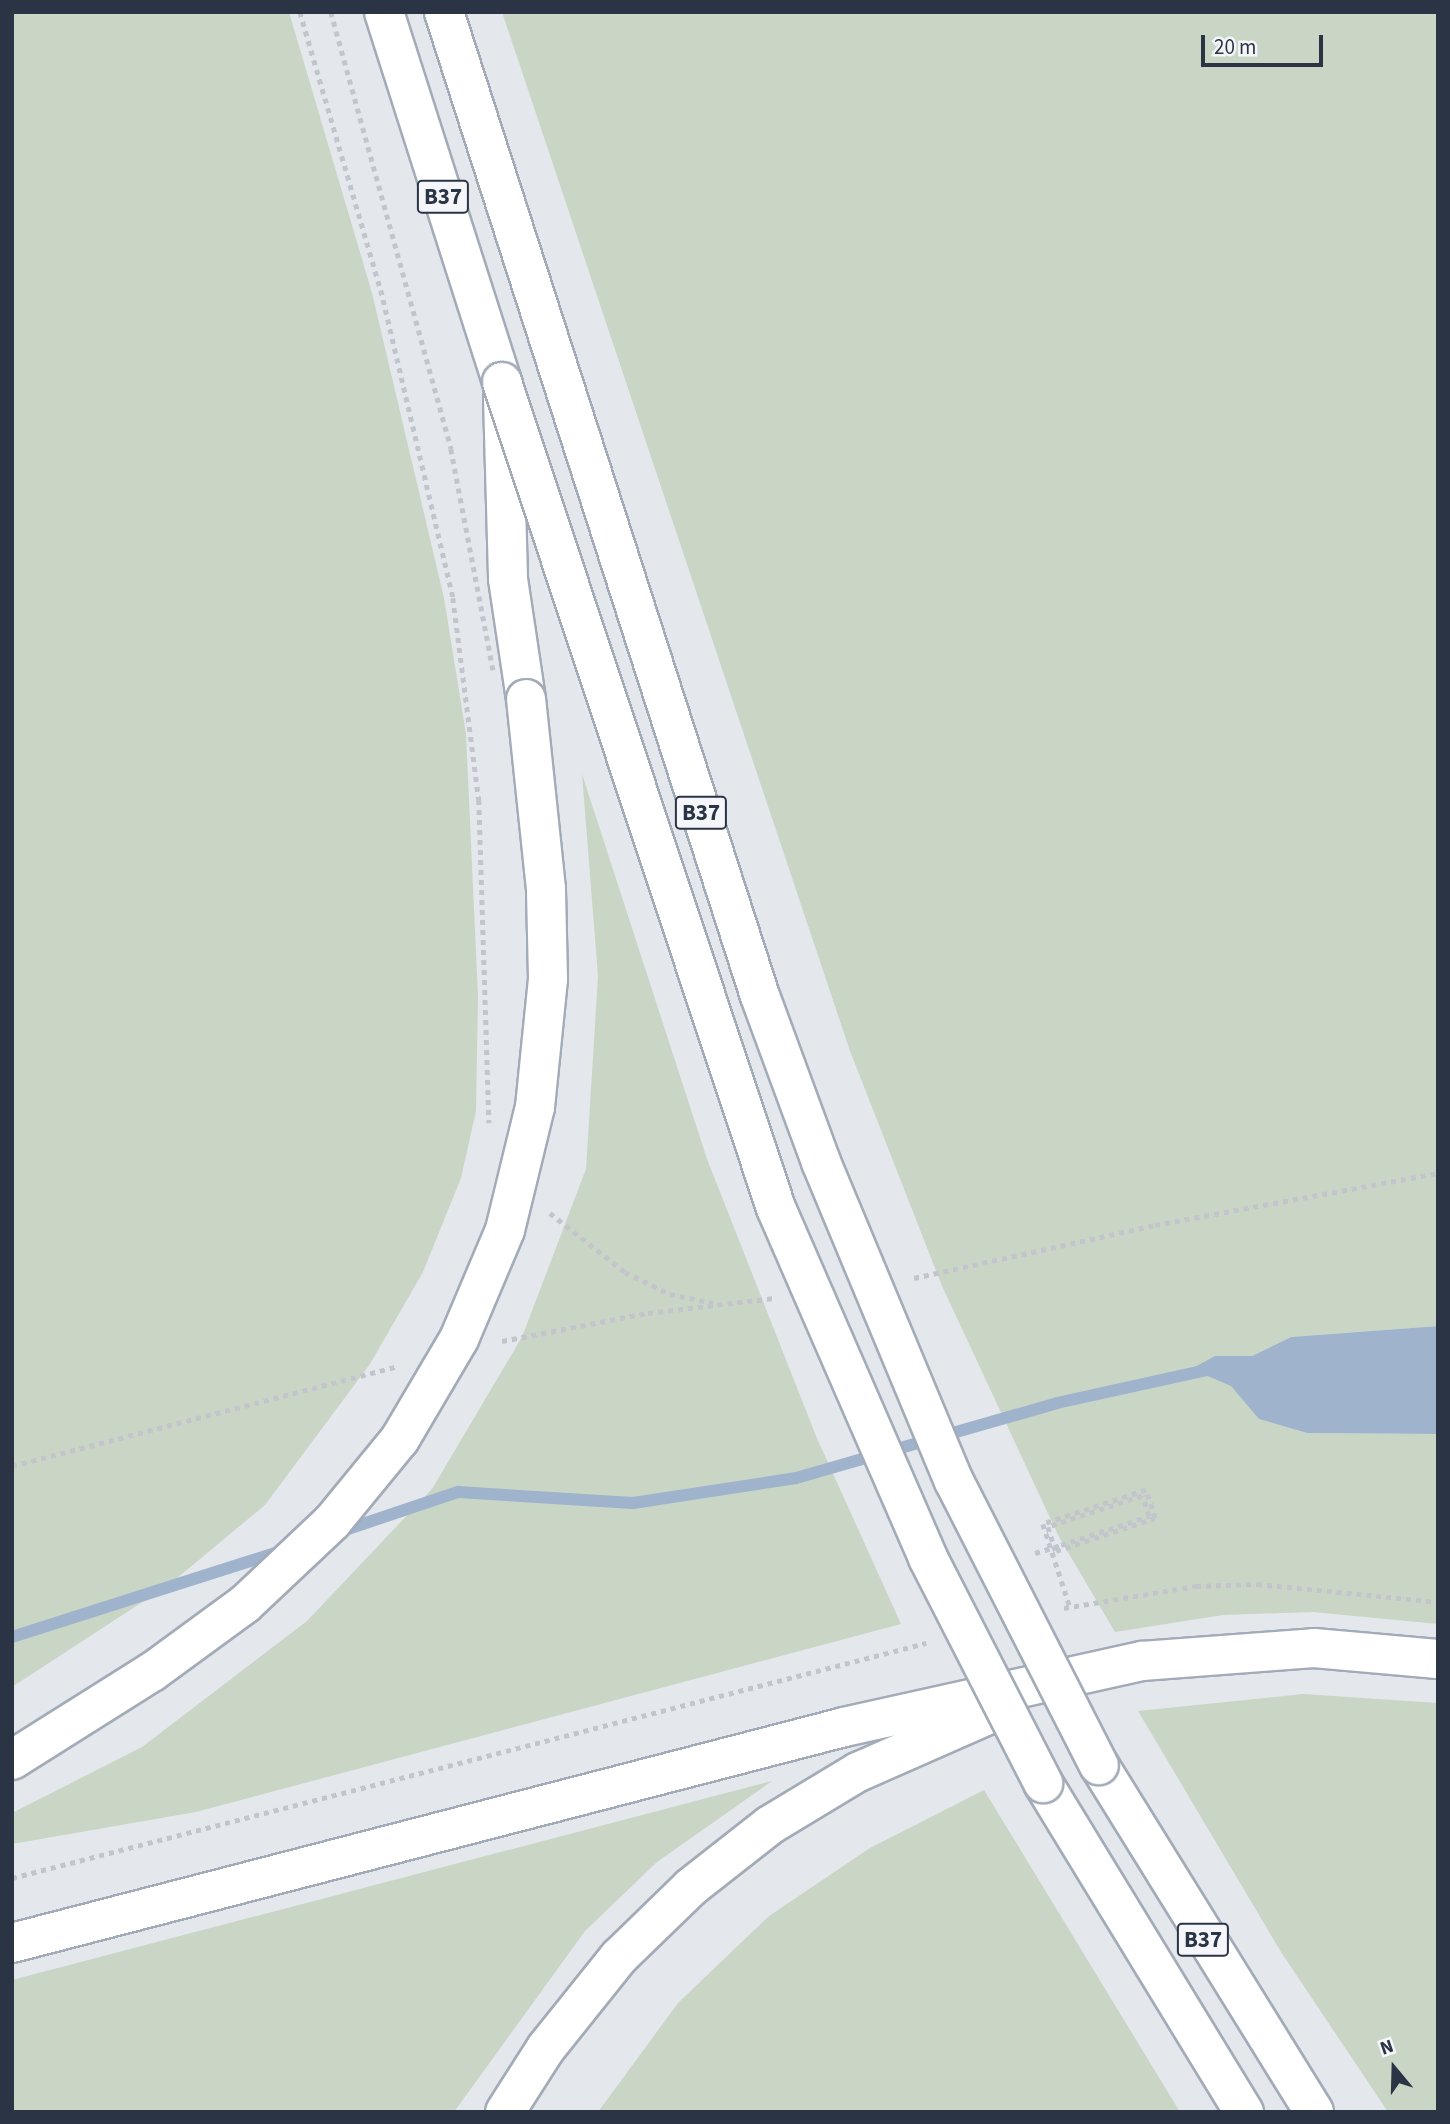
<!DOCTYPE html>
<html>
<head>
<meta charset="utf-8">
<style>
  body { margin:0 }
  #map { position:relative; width:1450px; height:2124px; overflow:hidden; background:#e4e7ec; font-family:"Source Sans 3",sans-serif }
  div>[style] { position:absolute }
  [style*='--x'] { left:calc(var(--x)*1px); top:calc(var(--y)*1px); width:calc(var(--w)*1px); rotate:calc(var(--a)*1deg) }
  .green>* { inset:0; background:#c9d6c5 }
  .water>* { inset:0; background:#9fb4cc }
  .stream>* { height:12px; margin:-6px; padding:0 6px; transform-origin:6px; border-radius:6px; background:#9fb4cc }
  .path>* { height:4.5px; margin-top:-2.25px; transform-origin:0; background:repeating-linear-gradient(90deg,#c2c5cb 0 5px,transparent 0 10px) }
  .roads { filter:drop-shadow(2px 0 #a3abb8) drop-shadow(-2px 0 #a3abb8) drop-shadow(0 2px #a3abb8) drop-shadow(0 -2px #a3abb8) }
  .primary>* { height:38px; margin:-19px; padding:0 19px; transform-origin:19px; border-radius:19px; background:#fff }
  .trunk>* { height:38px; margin:-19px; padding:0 19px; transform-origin:19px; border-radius:19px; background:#fff }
  .path-bridge>* { height:4.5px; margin-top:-2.25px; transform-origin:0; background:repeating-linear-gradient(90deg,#c2c5cb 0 5px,transparent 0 10px) }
  .bridges { filter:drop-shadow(2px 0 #a3abb8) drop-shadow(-2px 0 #a3abb8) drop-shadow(0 2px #a3abb8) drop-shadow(0 -2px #a3abb8) }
  .primary-bridge>* { height:38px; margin:-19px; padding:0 19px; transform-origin:19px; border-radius:19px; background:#fff }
  .trunk-bridge>* { height:38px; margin:-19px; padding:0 19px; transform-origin:19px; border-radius:19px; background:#fff }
  span { translate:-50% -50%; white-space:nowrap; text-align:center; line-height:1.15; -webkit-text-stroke:7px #f4f6f9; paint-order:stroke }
  .shield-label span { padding:2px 5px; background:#f4f6f9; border:2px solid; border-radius:5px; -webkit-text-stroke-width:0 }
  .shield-label { font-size:23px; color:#2b3445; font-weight:700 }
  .frame { position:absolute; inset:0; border:14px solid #2b3445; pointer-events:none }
  .north { position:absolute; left:1359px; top:2033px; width:70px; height:70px; -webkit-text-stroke:5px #f4f6f9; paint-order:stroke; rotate:341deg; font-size:19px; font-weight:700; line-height:28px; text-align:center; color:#2b3445 }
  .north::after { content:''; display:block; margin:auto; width:24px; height:32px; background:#2b3445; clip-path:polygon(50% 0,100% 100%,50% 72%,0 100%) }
  .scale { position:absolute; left:1201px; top:35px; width:122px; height:32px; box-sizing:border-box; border:4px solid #2b3445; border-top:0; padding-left:9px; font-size:21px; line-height:24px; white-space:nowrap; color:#2b3445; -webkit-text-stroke:5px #f4f6f9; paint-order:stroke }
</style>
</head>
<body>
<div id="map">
  <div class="green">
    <i style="clip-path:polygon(12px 12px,289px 12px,372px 293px,444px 598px,466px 734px,478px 996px,476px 1111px,461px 1178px,423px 1272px,370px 1364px,265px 1505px,170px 1584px,12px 1687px)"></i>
    <i style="clip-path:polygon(502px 12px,1438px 12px,1438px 1326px,1291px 1337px,1252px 1356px,1215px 1356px,1259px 1419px,1307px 1433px,1438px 1434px,1438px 1624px,1313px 1612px,1223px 1615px,1115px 1632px,1059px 1537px,942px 1286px,850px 1051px)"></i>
    <i style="clip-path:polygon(582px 774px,707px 1159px,816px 1436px,901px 1624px,196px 1812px,12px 1844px,12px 1813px,142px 1747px,307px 1621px,432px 1489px,522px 1337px,586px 1169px,598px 976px)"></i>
    <i style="clip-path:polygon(1303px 1694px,1438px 1703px,1438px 2112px,1388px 2112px,1281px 1952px,1138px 1711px)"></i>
    <i style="clip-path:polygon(772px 1781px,657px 1862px,585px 1931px,454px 2112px,12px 2112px,12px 1980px)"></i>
    <i style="clip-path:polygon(984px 1790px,1180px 2112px,598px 2112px,678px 2003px,769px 1916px,870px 1848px)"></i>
  </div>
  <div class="water">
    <i style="clip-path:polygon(1438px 1326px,1438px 1434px,1307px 1433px,1259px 1419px,1231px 1386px,1191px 1369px,1215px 1356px,1252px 1356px,1291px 1337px)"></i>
  </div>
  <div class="stream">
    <i style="--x:339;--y:1532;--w:126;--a:-18.6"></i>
    <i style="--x:458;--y:1492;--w:175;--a:3.6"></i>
    <i style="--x:633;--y:1503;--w:165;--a:-8.7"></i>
    <i style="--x:796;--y:1478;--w:272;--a:-16"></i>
    <i style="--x:1057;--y:1403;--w:154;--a:-12.4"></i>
    <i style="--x:12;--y:1637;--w:283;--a:-17.7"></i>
  </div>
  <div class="path">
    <i style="--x:300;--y:12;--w:290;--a:73.8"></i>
    <i style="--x:381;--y:290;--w:316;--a:76.8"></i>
    <i style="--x:453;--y:598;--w:204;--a:82.7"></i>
    <i style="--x:479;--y:800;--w:323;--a:88.2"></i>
    <i style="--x:550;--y:1213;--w:95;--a:38.2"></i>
    <i style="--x:625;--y:1272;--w:50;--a:26.1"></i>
    <i style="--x:670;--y:1294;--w:44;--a:11.8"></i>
    <i style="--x:914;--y:1278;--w:247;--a:-12.4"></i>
    <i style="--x:1155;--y:1225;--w:288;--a:-10.4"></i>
    <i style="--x:502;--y:1341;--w:149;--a:-10.9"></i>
    <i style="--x:648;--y:1313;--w:127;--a:-6.8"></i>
    <i style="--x:12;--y:1466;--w:396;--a:-14.5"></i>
    <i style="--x:1035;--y:1553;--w:27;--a:-17"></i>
    <i style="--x:1064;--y:1608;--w:134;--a:-9.5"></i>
    <i style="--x:1196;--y:1586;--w:61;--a:-1.9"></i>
    <i style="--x:1257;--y:1584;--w:182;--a:5.7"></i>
    <i style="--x:12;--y:1878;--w:944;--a:-14.42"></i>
  </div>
  <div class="roads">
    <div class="primary">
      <i style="--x:384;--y:12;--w:388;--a:72.3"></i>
      <i style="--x:1099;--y:1765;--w:408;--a:58.2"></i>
      <i style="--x:1043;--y:1783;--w:386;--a:58.6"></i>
    </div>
    <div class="trunk">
      <i style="--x:503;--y:398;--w:181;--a:88.4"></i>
      <i style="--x:508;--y:579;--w:121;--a:81.5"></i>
      <i style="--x:12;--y:1943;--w:860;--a:-14.55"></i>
      <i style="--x:844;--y:1727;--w:305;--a:-12.5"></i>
      <i style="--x:1142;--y:1661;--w:172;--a:-4.3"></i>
      <i style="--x:1314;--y:1648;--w:124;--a:5.1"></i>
      <i style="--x:505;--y:2112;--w:76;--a:-57.4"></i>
      <i style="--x:546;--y:2048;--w:117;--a:-51.3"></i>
      <i style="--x:619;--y:1957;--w:100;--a:-44.2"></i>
      <i style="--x:691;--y:1887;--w:100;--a:-38.1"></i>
      <i style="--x:770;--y:1825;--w:103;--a:-31.1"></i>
      <i style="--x:858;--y:1772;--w:142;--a:-23.7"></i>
    </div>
  </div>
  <div class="path-bridge">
    <i style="--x:331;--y:12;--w:453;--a:74.6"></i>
    <i style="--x:451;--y:449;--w:229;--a:79.2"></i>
    <i style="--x:1061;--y:1545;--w:93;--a:-18.2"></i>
    <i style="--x:1149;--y:1516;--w:21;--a:-109"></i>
    <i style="--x:1142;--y:1496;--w:99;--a:161.7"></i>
    <i style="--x:1048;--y:1527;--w:25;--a:72"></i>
    <i style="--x:1056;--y:1551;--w:104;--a:-18.4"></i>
    <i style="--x:1155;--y:1518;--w:29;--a:-108"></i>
    <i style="--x:1146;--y:1490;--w:108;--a:161.7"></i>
    <i style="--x:1043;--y:1524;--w:87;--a:72"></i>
  </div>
  <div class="bridges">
    <div class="primary-bridge">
      <i style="--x:444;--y:12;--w:1033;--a:72.2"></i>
      <i style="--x:760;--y:996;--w:177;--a:69.8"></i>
      <i style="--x:821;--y:1162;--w:346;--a:67.4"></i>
      <i style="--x:954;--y:1481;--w:319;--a:63"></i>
      <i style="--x:502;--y:382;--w:870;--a:71.65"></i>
      <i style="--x:776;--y:1208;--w:382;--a:66.5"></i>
      <i style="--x:928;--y:1558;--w:253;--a:62.9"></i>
    </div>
    <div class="trunk-bridge">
      <i style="--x:12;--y:1760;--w:165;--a:-32.2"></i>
      <i style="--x:152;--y:1672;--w:115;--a:-36.2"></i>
      <i style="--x:245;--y:1604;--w:120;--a:-43.3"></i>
      <i style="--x:332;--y:1522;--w:107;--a:-50.7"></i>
      <i style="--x:400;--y:1439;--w:116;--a:-59.5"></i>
      <i style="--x:459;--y:1339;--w:118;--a:-67.1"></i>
      <i style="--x:505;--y:1230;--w:127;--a:-76.3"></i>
      <i style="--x:535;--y:1107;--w:129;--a:-84.2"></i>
      <i style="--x:548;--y:979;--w:90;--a:-91.3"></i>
      <i style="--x:546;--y:889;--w:191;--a:-96"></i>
    </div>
  </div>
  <div class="shield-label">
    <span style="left:443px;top:197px">B37</span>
    <span style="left:701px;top:813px">B37</span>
    <span style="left:1203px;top:1940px">B37</span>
  </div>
  <div class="frame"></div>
  <div class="north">N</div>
  <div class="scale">20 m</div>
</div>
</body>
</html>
